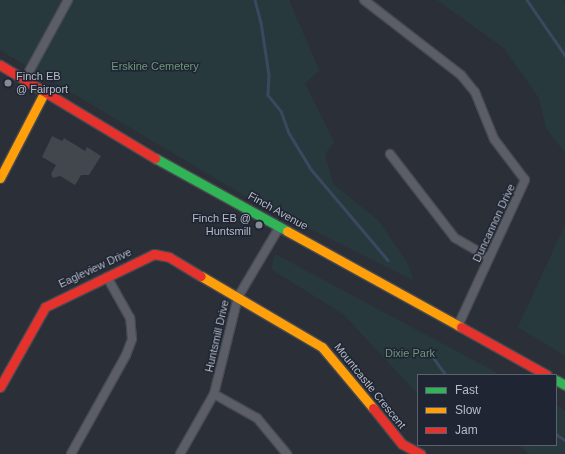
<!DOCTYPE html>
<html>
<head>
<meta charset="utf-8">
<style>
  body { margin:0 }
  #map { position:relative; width:565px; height:454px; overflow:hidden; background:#2b2f38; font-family:Arial,sans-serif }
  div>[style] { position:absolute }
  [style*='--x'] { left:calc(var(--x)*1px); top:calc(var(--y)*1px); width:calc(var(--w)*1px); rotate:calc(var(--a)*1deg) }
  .green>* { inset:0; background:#28393d }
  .stream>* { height:2.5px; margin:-1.25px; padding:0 1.25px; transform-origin:1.25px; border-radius:1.25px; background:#3b4860 }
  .building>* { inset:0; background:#42464d }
  .roads { filter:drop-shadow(1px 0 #474a51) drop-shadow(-1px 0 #474a51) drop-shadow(0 1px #474a51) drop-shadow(0 -1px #474a51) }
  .street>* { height:8px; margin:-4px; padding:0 4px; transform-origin:4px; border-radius:4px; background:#5b5e66 }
  .fast>* { height:9px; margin:-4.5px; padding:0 4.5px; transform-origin:4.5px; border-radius:4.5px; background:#30b455 }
  .slow>* { height:9px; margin:-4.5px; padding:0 4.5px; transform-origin:4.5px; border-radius:4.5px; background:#ff9f0a }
  .jam>* { height:9px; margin:-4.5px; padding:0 4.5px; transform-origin:4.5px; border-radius:4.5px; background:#e5322d }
  .dots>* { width:11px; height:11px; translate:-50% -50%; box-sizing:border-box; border:2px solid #1f2532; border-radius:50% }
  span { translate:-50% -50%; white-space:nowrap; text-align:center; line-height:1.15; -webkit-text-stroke:3px #1f2532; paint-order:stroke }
  .park-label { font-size:11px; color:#6f977c }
  .poi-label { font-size:11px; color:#b6bcc8 }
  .left { translate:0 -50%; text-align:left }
  .right { translate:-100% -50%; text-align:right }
  .street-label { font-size:11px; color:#b6bcc8 }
  .legend { position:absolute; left:417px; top:374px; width:140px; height:72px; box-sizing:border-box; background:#1f2532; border:1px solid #5b616e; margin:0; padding:5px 7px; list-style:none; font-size:12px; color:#b6bcc8 }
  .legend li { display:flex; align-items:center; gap:8px; height:20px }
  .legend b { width:20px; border:1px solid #5b616e }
</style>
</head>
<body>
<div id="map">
  <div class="green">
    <i style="clip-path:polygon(0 0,289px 0,319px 70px,305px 84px,334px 142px,325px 154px,333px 184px,378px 220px,408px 264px,413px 280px,245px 196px,0 50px)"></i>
    <i style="clip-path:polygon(437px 0,562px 0,565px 2px,565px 153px,546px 128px,539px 98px,504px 48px)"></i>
    <i style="clip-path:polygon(565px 225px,565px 356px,518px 327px)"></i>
    <i style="clip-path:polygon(275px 254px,501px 375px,418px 375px,418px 394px,343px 314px,271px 269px)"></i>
    <i style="clip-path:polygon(556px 405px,565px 410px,565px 454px,529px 454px,519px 445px,556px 445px)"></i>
  </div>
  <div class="stream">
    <i style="--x:255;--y:0;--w:23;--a:75"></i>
    <i style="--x:261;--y:22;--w:54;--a:81.4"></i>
    <i style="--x:269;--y:75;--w:20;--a:93"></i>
    <i style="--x:268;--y:95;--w:21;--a:51"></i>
    <i style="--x:281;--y:111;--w:23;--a:70"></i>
    <i style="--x:289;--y:133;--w:42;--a:58.6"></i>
    <i style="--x:311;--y:169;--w:119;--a:49.8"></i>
    <i style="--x:527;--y:0;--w:67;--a:55.4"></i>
    <i style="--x:430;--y:353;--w:27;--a:54"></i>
    <i style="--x:556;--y:434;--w:11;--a:34"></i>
  </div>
  <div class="building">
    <i style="clip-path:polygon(52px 136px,62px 141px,64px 138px,85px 151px,87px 147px,101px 156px,89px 175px,81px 175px,75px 185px,60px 176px,53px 178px,51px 174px,56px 165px,42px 157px)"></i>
  </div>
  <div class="roads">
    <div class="street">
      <i style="--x:364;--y:0;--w:123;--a:37.7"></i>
      <i style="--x:461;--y:75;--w:22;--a:51"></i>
      <i style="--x:475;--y:92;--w:51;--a:68"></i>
      <i style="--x:494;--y:139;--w:51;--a:52.9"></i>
      <i style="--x:525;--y:180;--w:161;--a:114.7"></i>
      <i style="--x:25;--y:79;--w:90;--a:-61.4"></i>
      <i style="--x:390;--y:154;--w:106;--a:52.3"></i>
      <i style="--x:455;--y:238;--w:39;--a:30"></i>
      <i style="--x:214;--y:394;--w:49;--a:29.2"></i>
      <i style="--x:257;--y:418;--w:47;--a:50.2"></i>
      <i style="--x:71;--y:454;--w:113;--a:-60.9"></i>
      <i style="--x:126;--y:355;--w:17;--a:-69"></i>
      <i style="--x:132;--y:339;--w:21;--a:-95"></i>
      <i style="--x:130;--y:318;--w:47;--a:-119.3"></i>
      <i style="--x:180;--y:454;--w:69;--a:-60.5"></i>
      <i style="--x:214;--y:394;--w:100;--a:-76.1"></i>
      <i style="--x:238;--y:297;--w:82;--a:-59.4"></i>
    </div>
    <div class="fast">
      <i style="--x:155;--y:158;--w:151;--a:28.9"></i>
      <i style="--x:556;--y:380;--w:10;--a:29"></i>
    </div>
    <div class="slow">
      <i style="--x:0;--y:178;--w:96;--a:-62.6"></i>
      <i style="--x:287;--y:231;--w:199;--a:28.9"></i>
      <i style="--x:201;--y:276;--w:140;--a:30.4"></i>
      <i style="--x:322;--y:347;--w:80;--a:50.1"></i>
    </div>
    <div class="jam">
      <i style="--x:0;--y:65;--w:181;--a:31"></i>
      <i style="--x:461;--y:327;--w:98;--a:29.2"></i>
      <i style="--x:0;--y:387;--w:92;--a:-60.6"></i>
      <i style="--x:45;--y:307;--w:121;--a:-25.9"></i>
      <i style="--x:154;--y:254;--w:15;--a:11"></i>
      <i style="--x:169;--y:257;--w:37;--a:31"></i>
      <i style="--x:373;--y:408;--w:46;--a:51.1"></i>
      <i style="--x:402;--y:444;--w:21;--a:28"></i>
    </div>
  </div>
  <div class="dots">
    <i style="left:8px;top:83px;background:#858b96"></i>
    <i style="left:259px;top:225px;background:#858b96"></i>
  </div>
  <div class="park-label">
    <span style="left:155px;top:66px">Erskine Cemetery</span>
    <span style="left:410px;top:353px">Dixie Park</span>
  </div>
  <div class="poi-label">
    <span class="left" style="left:16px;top:83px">Finch EB<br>@ Fairport</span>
    <span class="right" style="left:251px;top:225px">Finch EB @<br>Huntsmill</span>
  </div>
  <div class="street-label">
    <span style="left:278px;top:211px;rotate:29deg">Finch Avenue</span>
    <span style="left:494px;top:223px;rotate:-65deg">Duncannon Drive</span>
    <span style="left:95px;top:268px;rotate:-25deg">Eagleview Drive</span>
    <span style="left:217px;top:336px;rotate:-77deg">Huntsmill Drive</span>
    <span style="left:370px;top:386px;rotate:51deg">Mountcastle Crescent</span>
  </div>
  <ul class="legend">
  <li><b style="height:5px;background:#30b455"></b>Fast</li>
  <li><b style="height:5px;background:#ff9f0a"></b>Slow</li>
  <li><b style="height:5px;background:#e5322d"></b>Jam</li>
  </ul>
</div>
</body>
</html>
